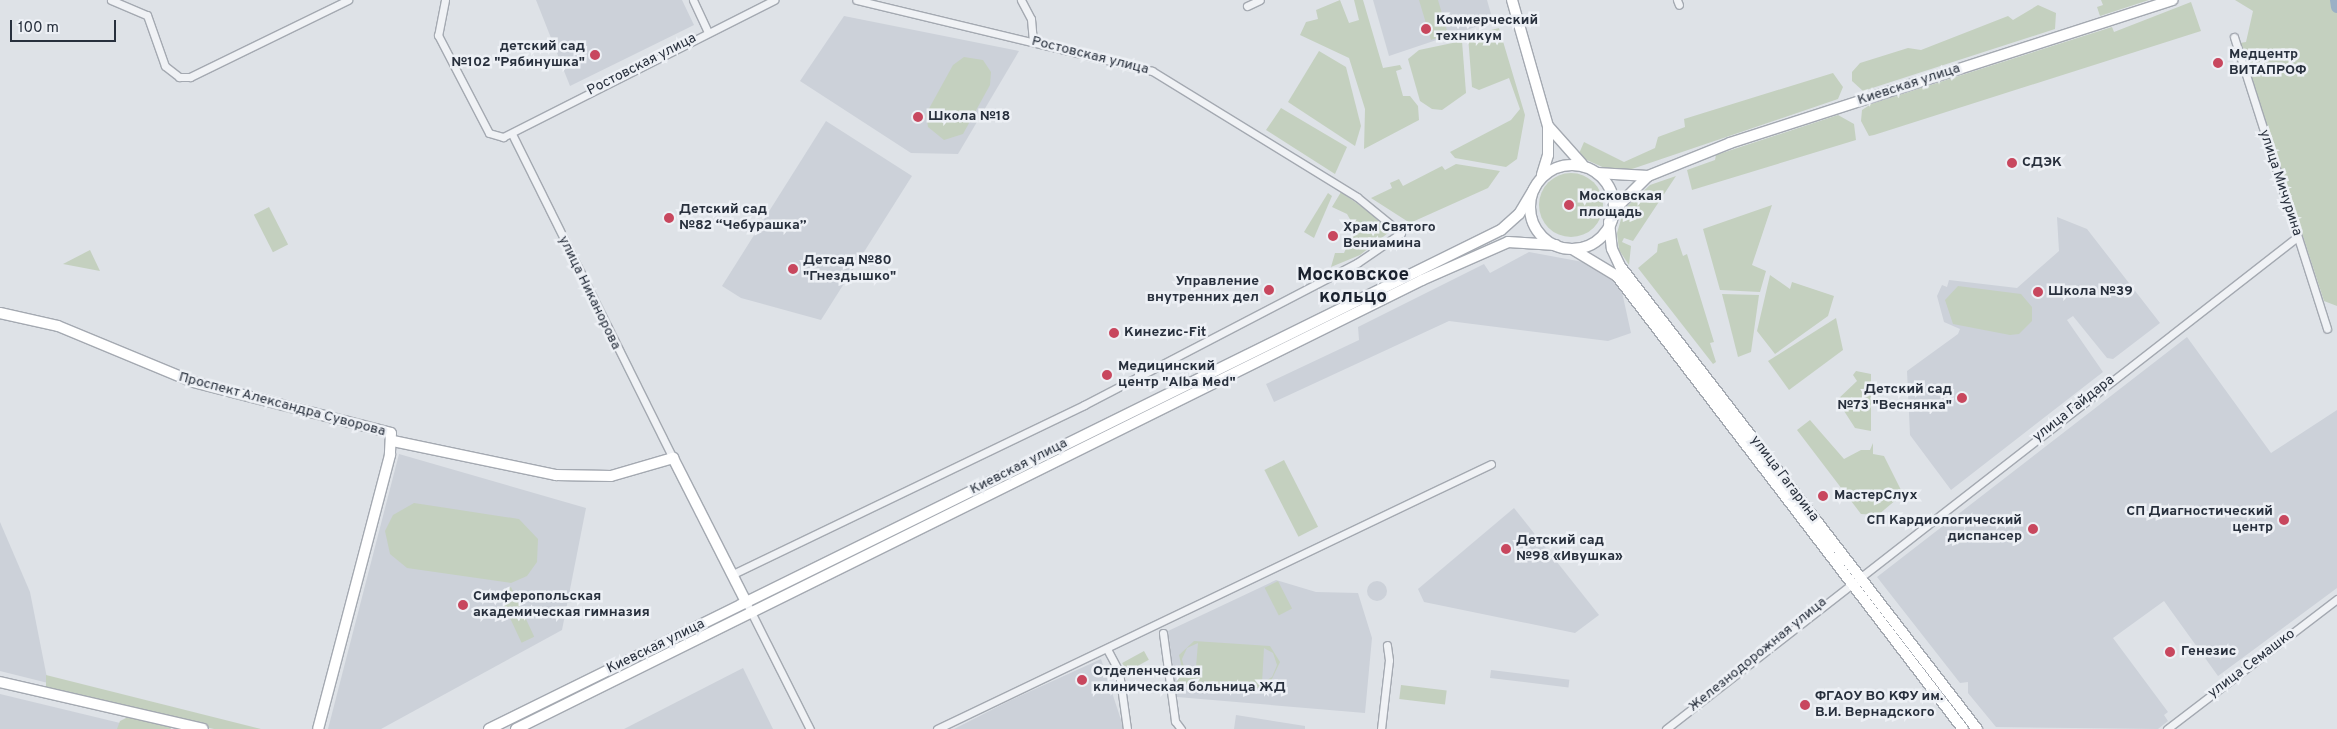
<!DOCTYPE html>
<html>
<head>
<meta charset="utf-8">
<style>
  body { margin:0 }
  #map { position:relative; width:2337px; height:729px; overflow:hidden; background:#dee2e7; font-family:Overpass,sans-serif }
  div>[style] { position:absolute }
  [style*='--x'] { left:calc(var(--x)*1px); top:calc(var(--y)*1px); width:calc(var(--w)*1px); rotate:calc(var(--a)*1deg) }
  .built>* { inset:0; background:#ccd1d9; transform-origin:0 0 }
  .round { border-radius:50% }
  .green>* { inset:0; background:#c4d0bf; transform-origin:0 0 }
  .river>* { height:12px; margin:-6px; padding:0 6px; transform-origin:6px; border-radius:6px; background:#9ab0c6 }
  .roads { filter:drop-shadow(1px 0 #a4a9b1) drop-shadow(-1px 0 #a4a9b1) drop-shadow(0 1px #a4a9b1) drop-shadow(0 -1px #a4a9b1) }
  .street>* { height:7px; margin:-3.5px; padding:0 3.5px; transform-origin:3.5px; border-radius:3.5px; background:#f0f2f5 }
  .secondary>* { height:10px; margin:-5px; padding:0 5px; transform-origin:5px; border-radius:5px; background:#fff }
  .primary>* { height:10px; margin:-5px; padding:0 5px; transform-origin:5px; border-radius:5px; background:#fff }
  .primary>.ring { margin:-5px; padding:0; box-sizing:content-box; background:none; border:10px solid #fff; border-radius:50% }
  .dots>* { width:14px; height:14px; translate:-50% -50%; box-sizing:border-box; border:2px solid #edf0f5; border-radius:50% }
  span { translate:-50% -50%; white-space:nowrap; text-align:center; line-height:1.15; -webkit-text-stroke:5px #edf0f5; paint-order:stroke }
  .poi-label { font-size:14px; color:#28303d; font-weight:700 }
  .left { translate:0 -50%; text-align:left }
  .right { translate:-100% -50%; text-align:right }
  .street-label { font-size:14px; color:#28303d }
  .district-label { font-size:19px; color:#1a212e; font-weight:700 }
  .scale { position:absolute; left:10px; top:20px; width:106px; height:22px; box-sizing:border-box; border:2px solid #28303d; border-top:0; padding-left:6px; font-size:15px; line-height:18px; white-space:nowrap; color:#28303d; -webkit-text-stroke:4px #edf0f5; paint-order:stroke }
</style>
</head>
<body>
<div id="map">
  <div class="built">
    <i style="clip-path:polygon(536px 0,682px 0,694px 25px,570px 86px)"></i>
    <i style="clip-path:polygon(1373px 0,1487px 0,1493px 21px,1389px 56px)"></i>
    <i style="clip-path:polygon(844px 16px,1019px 51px,958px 154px,911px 153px,800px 81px)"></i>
    <i style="clip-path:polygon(826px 121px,912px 176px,821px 320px,741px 298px,722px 286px)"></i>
    <i style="clip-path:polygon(2057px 217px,2087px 229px,2160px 323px,2113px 359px,2107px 358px,2073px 316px,2067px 320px,2103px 372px,1951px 490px,1910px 435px,1907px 371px,1958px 334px,1960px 329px,1944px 322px,1937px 296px,1942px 285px,1947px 287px,1949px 280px,2017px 288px,2059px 251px)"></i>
    <i style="clip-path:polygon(1529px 252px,1594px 264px,1606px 273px,1622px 292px,1631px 333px,1608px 341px,1449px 321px,1274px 402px,1266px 384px,1359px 340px,1358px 327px,1484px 264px,1490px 273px)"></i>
    <i style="clip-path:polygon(2187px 337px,2271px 453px,2337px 410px,2337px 588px,2218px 676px,2164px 601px,2113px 638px,2168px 712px,2164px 715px,2168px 721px,2158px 729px,1996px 727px,1968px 693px,1968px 682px,1960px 683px,1877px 577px)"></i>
    <i style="clip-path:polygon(399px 454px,586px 508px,562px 630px,381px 729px,328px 729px)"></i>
    <i style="clip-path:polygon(1514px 508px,1599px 615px,1575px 633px,1424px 602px,1418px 589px)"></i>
    <i style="clip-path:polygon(0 522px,30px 592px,48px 683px,0 671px)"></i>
    <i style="clip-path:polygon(1276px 580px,1316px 592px,1358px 593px,1372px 638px,1365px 713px,1177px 697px,1168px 631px)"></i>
    <i class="round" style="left:1367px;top:581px;width:20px;height:20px"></i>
    <i style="clip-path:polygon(1101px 659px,1124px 729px,954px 729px,1009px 701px)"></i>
    <i style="clip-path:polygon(743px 668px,773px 729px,624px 729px)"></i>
    <i style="left:1491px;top:670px;width:79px;height:8px;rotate:7deg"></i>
    <i style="clip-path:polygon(0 694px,145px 729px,0 729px)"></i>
    <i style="clip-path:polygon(1236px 715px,1305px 726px,1305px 729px,1234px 729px)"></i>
  </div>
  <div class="green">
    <i style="clip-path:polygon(1340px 0,1349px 23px,1359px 20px,1354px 0,1363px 0,1383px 68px,1400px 65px,1402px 69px,1396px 71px,1403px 96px,1410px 96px,1418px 106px,1419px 120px,1364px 149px,1365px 109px,1349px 58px,1300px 35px,1306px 22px,1318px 19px,1316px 10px)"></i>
    <i style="clip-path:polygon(1419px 0,1438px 0,1448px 34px,1431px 40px)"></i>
    <i style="clip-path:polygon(2101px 0,2149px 0,2100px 16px,2097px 7px,2103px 5px)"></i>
    <i style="clip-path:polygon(2235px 0,2337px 0,2337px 306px,2324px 301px,2240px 43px,2246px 42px,2253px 11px)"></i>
    <i style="clip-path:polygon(2191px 2px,2201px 31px,1874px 135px,1869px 136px,1861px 121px,1862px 110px,1871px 104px,2112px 27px,2114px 32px)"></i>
    <i style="clip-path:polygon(2038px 5px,2056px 13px,2055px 29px,1863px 91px,1852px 81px,1852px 72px,1860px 63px,1908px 48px,1921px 50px,2008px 16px,2013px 20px)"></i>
    <i style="clip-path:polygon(1499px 28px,1525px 115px,1517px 159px,1506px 167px,1455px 158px,1450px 152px,1511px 120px,1520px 109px,1509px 78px,1479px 90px,1472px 87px,1468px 36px)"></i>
    <i style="clip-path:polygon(1462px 41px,1466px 93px,1442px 110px,1432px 109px,1420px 101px,1408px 59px,1419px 50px)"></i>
    <i style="clip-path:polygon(1319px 51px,1346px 67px,1361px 126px,1355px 146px,1288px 102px)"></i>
    <i style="clip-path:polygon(964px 57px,983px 60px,991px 72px,990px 85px,963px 134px,944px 140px,928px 127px,926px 114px,953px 65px)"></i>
    <i style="clip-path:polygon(1833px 73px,1843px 87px,1838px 99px,1632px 169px,1609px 170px,1578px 156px,1584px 142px,1624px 162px,1655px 148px,1658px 137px,1685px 127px,1684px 119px)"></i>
    <i style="clip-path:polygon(1281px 108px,1347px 147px,1335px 174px,1266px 130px)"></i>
    <i style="clip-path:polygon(1838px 115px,1854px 124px,1856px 140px,1692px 190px,1687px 170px,1715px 160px,1716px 155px)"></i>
    <i style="clip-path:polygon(1456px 164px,1500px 171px,1488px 188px,1410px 223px,1371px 198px,1392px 188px,1390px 183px,1399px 179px,1403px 186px,1442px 166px,1445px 170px)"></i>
    <i class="round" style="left:1539px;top:173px;width:64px;height:64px"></i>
    <i style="clip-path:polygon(1676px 176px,1633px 241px,1624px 238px,1622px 242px,1631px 246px,1629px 265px,1619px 250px,1617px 233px,1624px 209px,1650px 185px)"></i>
    <i style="clip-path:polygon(1341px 192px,1393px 229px,1360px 255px,1331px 267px,1335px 253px,1344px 253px,1355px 228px,1347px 214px,1332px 207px)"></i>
    <i style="clip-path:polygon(1328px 193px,1332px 196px,1314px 238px,1304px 232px)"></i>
    <i style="clip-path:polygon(1772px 205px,1752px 265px,1766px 271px,1760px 292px,1720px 290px,1703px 229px)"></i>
    <i style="left:269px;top:207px;width:42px;height:17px;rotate:63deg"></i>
    <i style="clip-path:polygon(1677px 238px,1683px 256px,1687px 254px,1714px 342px,1710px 343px,1716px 362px,1713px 364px,1638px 268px,1657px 252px,1658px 244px)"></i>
    <i style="clip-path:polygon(90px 250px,100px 271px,63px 264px)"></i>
    <i style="clip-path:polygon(1770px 275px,1790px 289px,1792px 282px,1834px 296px,1828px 316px,1775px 354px,1757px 331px)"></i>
    <i style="clip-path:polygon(1958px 286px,2021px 294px,2032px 307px,2032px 321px,2019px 334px,2010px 335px,1953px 324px,1945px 300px)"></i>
    <i style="clip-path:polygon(1722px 294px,1759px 295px,1751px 352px,1738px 357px)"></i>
    <i style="clip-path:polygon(1836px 318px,1843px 350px,1789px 390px,1768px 361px)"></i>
    <i style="clip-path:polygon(1856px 371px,1871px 374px,1871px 431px,1855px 428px,1837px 400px,1857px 381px,1853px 375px)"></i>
    <i style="clip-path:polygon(1810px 420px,1844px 459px,1861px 450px,1870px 450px,1873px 443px,1873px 454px,1884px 456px,1903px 494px,1878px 515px,1861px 514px,1797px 430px)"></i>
    <i style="left:1284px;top:460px;width:75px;height:22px;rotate:63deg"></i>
    <i style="clip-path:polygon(414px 503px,519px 519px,538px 539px,537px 562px,527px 576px,511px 583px,407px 568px,390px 554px,385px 531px,393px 515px)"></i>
    <i style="left:1278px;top:581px;width:31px;height:15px;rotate:63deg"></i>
    <i style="left:511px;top:587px;width:55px;height:14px;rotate:65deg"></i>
    <i style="clip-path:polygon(evenodd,1194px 641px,1270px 646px,1280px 662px,1270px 683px,1275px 684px,1275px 689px,1177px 683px,1178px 677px,1184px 677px,1179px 655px,1194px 641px,1198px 643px,1195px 678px,1185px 671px,1182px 659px,1187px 648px,1198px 643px,1194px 641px,1264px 648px,1273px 653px,1277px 665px,1272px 677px,1262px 683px,1264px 648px)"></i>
    <i style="left:1144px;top:651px;width:10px;height:25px;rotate:61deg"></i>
    <i style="clip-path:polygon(46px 675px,261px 729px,214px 729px,46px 690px)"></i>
    <i style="left:1401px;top:685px;width:46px;height:14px;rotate:7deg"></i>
    <i style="clip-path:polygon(128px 717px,170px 727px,171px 729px,117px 729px,120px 721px)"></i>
  </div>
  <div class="river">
    <i style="--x:2336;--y:0;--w:7;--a:82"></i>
  </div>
  <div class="roads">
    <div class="street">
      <i style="--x:111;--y:0;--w:39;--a:23"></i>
      <i style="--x:147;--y:15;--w:54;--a:70.6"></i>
      <i style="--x:165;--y:66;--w:18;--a:38"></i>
      <i style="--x:179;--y:77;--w:11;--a:0"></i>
      <i style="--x:190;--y:77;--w:176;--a:-26"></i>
      <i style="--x:445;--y:0;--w:36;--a:101"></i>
      <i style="--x:438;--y:35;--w:110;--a:62.5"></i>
      <i style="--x:489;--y:133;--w:15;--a:16"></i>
      <i style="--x:503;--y:137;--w:304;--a:-26.8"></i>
      <i style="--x:693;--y:0;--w:35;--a:65"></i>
      <i style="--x:1021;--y:0;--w:21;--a:62"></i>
      <i style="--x:1031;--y:19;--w:23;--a:85"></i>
      <i style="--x:1677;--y:0;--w:5;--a:68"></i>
      <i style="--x:1247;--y:6;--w:14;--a:-25"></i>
      <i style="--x:2234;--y:37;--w:306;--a:72.3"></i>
      <i style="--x:512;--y:134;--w:362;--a:63.6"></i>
      <i style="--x:731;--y:575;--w:392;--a:-25.7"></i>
      <i style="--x:1084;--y:405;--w:308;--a:-27.5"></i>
      <i style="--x:1357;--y:263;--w:53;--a:-34.3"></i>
      <i style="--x:1401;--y:233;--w:57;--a:-140.7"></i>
      <i style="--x:1357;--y:197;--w:241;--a:-148.4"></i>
      <i style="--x:1152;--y:71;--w:304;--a:-166.5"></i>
      <i style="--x:746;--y:602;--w:142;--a:63.3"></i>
      <i style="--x:1163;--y:633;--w:89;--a:82.2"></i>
      <i style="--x:1175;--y:721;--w:10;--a:53"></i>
      <i style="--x:1107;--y:649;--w:26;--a:62"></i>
      <i style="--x:1119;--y:672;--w:58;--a:82"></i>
      <i style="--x:937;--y:729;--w:614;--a:-25.56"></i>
      <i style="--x:1381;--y:729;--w:69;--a:-83.4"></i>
      <i style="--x:1389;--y:660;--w:15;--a:-98"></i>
      <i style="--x:1666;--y:729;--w:800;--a:-37.94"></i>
      <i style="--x:2167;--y:729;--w:214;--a:-37.4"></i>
    </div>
    <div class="secondary">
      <i style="--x:0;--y:313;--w:59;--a:12.6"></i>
      <i style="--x:58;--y:326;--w:146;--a:22.5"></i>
      <i style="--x:193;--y:382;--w:204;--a:14.4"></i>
      <i style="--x:391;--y:433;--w:22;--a:93"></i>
      <i style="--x:390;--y:455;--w:283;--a:104.7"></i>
      <i style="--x:393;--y:441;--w:167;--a:11.8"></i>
      <i style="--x:556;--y:475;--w:55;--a:1"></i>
      <i style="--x:611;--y:476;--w:65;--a:-16.2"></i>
      <i style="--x:673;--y:458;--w:161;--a:63.1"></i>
      <i style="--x:0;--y:682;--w:208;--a:13"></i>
    </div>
    <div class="primary">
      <i style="--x:1512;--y:0;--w:131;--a:74.1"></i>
      <i style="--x:1548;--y:126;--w:29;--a:90"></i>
      <i style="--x:1548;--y:155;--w:21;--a:107"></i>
      <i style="--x:1549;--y:127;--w:50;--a:48.3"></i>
      <i class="ring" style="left:1530px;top:165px;width:74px;height:74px"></i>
      <i style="--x:1597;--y:173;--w:51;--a:3.4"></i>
      <i style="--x:1611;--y:213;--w:52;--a:-45"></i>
      <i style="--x:1648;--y:176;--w:88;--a:-21.9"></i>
      <i style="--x:1730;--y:143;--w:465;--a:-17.9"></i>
      <i style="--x:1609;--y:222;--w:27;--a:84"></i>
      <i style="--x:1612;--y:249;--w:19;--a:65"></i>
      <i style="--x:1620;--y:266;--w:585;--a:52.37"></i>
      <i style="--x:1574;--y:250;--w:50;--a:31.2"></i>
      <i style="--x:1617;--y:276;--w:570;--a:52.63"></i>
      <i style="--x:489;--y:729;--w:1128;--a:-26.25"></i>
      <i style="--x:1501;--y:230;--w:24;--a:-42"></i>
      <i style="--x:1519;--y:214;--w:29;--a:-59"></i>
      <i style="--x:516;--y:729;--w:1011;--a:-26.36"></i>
      <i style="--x:1422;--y:280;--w:94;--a:-23.8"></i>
      <i style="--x:1508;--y:242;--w:48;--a:3.6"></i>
    </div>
  </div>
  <div class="dots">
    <i style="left:1426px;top:29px;background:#c8475e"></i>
    <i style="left:595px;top:55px;background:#c8475e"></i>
    <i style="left:2218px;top:63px;background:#c8475e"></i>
    <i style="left:918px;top:117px;background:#c8475e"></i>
    <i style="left:2012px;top:163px;background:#c8475e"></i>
    <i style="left:1569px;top:205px;background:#c8475e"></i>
    <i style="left:669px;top:218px;background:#c8475e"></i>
    <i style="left:1333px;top:236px;background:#c8475e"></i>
    <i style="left:793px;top:269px;background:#c8475e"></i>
    <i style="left:1269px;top:290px;background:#c8475e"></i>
    <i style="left:2038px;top:292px;background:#c8475e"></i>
    <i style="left:1114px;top:333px;background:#c8475e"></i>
    <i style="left:1107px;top:375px;background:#c8475e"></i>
    <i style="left:1962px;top:398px;background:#c8475e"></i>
    <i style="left:1823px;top:496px;background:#c8475e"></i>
    <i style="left:2284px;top:520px;background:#c8475e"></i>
    <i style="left:2033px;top:529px;background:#c8475e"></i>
    <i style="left:1506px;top:549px;background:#c8475e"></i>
    <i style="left:463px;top:605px;background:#c8475e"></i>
    <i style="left:2170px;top:652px;background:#c8475e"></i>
    <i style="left:1082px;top:680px;background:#c8475e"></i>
    <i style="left:1805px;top:705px;background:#c8475e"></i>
  </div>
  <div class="poi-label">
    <span class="left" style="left:1436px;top:29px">Коммерческий<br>техникум</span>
    <span class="right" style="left:585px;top:55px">детский сад<br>№102 "Рябинушка"</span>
    <span class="left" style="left:2229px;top:63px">Медцентр<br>ВИТАПРОФ</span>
    <span class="left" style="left:928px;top:117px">Школа №18</span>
    <span class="left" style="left:2022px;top:163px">СДЭК</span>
    <span class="left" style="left:1579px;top:205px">Московская<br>площадь</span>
    <span class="left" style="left:679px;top:218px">Детский сад<br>№82 “Чебурашка”</span>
    <span class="left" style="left:1343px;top:236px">Храм Святого<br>Вениамина</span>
    <span class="left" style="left:803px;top:269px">Детсад №80<br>"Гнездышко"</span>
    <span class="right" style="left:1259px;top:290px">Управление<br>внутренних дел</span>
    <span class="left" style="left:2048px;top:292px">Школа №39</span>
    <span class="left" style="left:1124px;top:333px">Кинеzис-Fit</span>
    <span class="left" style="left:1118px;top:375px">Медицинский<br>центр "Alba Med"</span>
    <span class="right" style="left:1952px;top:398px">Детский сад<br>№73 "Веснянка"</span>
    <span class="left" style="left:1834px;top:496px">МастерСлух</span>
    <span class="right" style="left:2273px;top:520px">СП Диагностический<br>центр</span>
    <span class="right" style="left:2022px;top:529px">СП Кардиологический<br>диспансер</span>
    <span class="left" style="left:1516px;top:549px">Детский сад<br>№98 «Ивушка»</span>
    <span class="left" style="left:473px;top:605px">Симферопольская<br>академическая гимназия</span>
    <span class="left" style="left:2181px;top:652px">Генезис</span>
    <span class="left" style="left:1093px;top:680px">Отделенческая<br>клиническая больница ЖД</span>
    <span class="left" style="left:1815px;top:705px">ФГАОУ ВО КФУ им.<br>В.И. Вернадского</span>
  </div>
  <div class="street-label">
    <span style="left:1090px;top:56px;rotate:14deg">Ростовская улица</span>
    <span style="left:642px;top:65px;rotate:-27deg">Ростовская улица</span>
    <span style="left:1909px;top:85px;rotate:-18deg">Киевская улица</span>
    <span style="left:2280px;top:183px;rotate:72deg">улица Мичурина</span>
    <span style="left:589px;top:293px;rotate:64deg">улица Никанорова</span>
    <span style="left:282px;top:405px;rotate:15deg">Проспект Александра Суворова</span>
    <span style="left:2074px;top:409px;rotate:-38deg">улица Гайдара</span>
    <span style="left:1019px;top:467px;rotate:-27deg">Киевская улица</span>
    <span style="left:1784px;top:479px;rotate:53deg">улица Гагарина</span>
    <span style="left:656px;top:647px;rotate:-26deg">Киевская улица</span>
    <span style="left:1758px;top:655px;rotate:-39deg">Железнодорожная улица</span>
    <span style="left:2252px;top:664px;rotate:-37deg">улица Семашко</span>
  </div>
  <div class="district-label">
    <span style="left:1353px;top:287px">Московское<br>кольцо</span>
  </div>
  <div class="scale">100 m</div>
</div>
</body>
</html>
